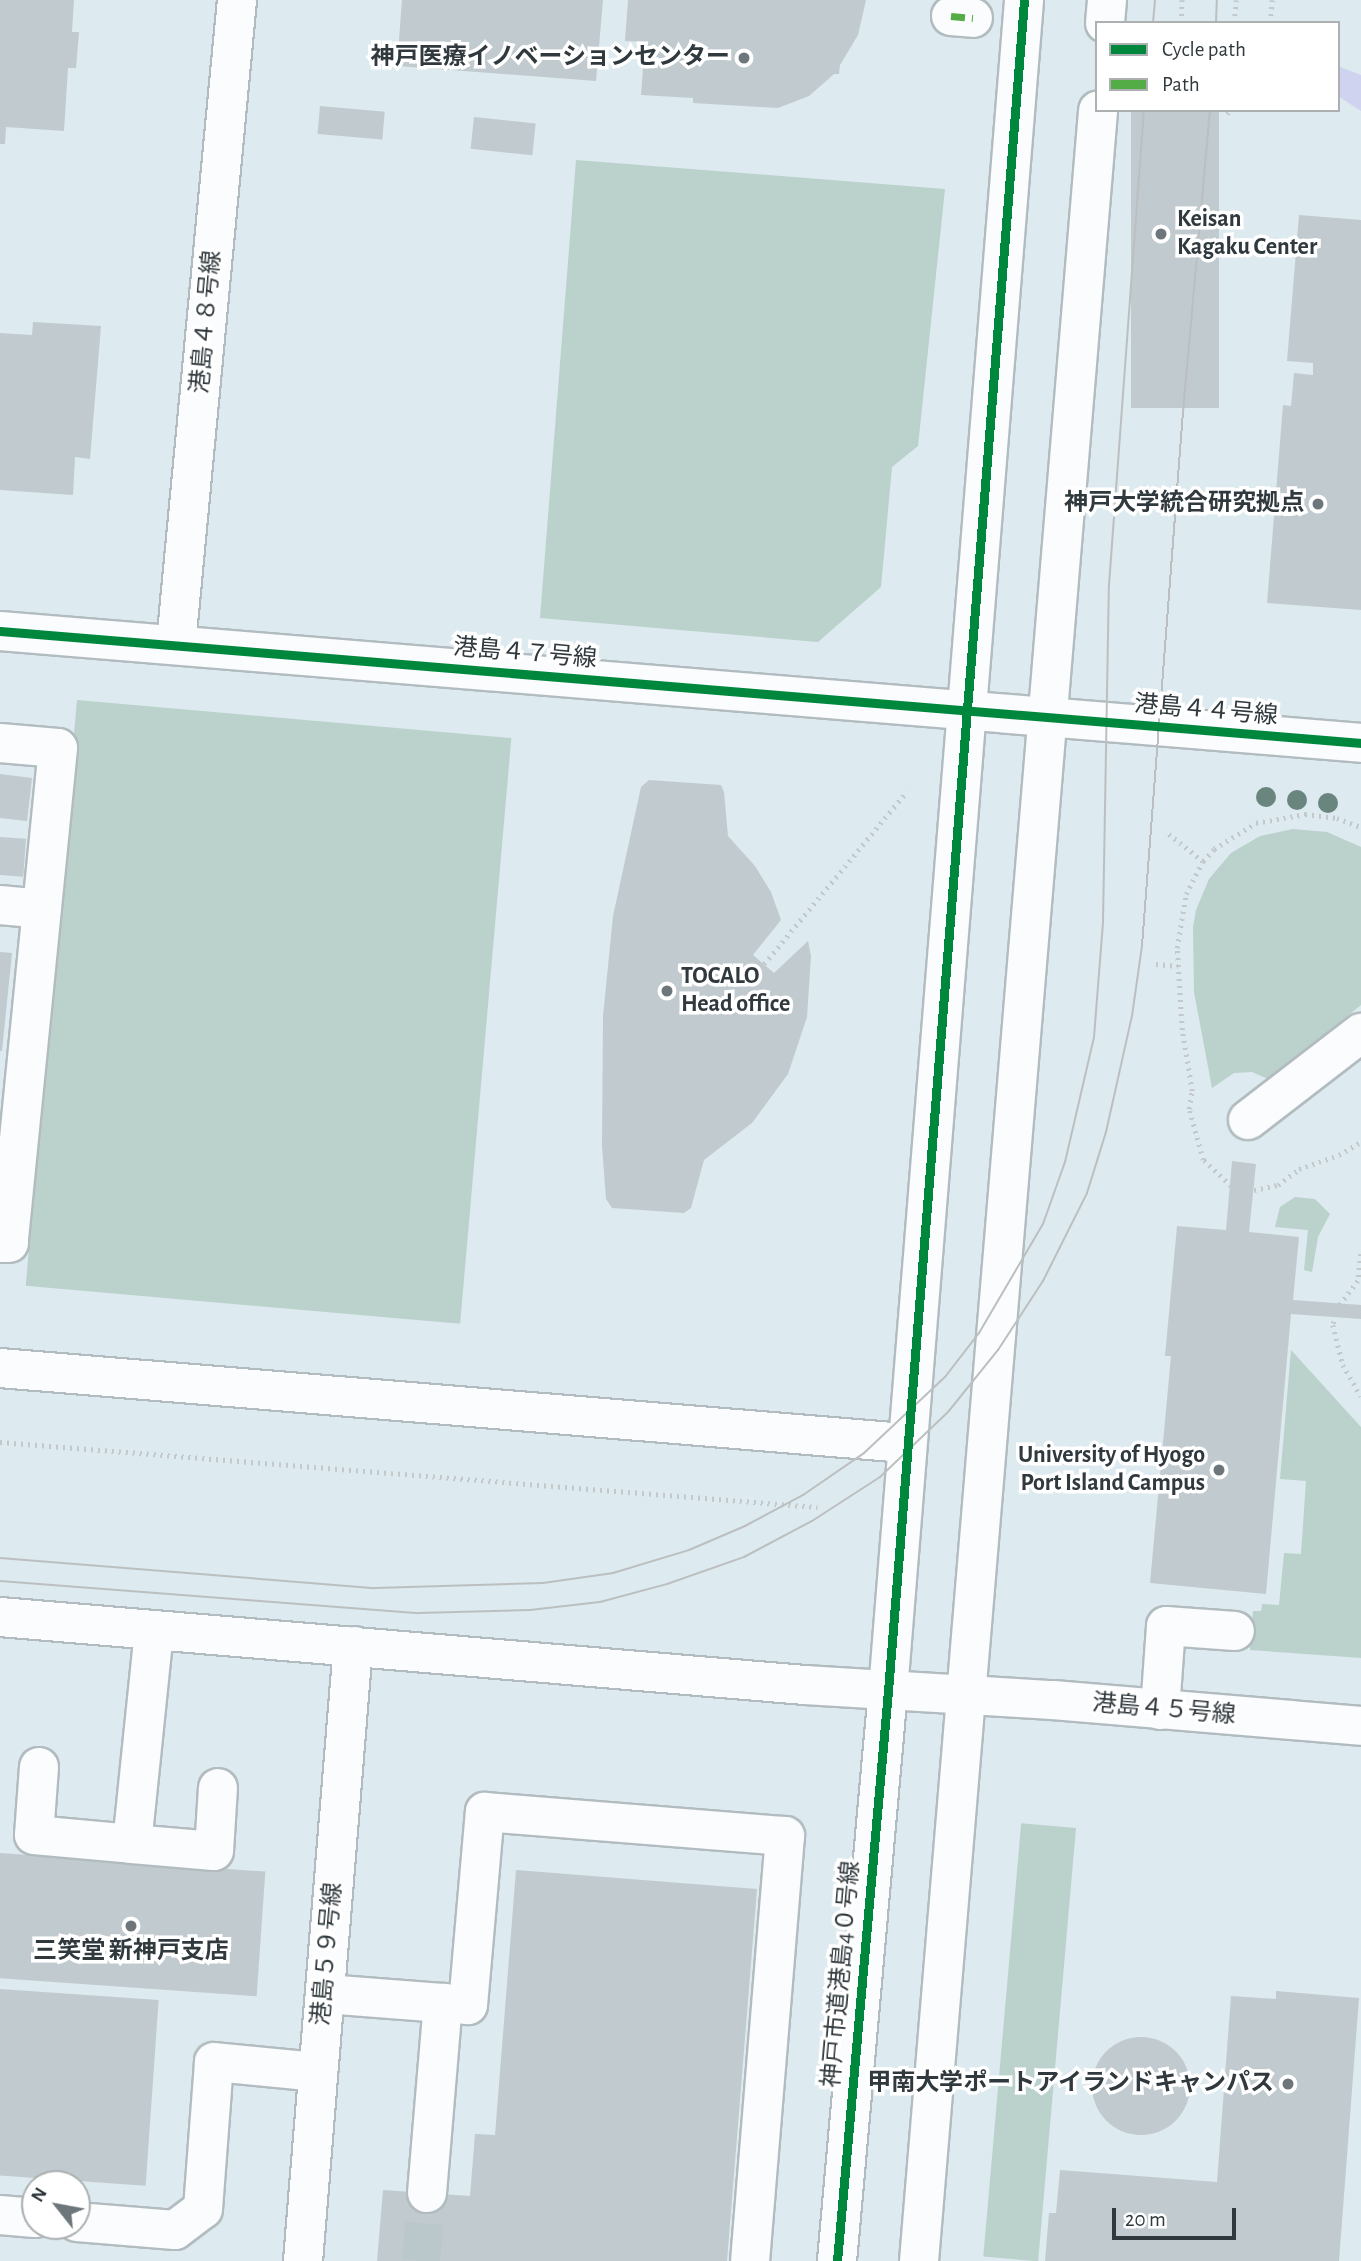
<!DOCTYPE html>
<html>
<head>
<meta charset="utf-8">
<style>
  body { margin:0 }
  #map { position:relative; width:1361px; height:2261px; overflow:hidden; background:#ddeaef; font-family:"Alegreya Sans","Noto Sans JP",sans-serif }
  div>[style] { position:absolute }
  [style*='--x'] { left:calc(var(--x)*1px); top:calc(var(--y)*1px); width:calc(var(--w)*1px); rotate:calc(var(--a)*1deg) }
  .green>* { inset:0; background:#bad2cb; transform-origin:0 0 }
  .water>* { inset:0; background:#d0d3f0 }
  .building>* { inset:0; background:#c1cacf; transform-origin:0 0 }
  .round { border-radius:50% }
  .minor-tunnel>* { height:38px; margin-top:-19px; transform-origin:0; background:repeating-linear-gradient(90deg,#bac7cb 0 38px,transparent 0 57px) }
  .path>* { height:4.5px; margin-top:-2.25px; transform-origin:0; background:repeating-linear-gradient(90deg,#c3c8ca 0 2px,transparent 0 7px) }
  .roads { filter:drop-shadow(2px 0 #b2bcc0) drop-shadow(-2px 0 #b2bcc0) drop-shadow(0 2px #b2bcc0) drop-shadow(0 -2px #b2bcc0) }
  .minor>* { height:38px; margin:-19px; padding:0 19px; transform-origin:19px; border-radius:19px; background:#fafcfd }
  .tram>* { height:2px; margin:-1px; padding:0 1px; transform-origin:1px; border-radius:1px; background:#bcbfc0 }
  .quiet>* { height:7px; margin-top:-3.5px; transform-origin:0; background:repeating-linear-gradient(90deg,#54ac46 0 14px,transparent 0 21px) }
  .cycleway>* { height:9px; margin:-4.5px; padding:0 4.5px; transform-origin:4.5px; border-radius:4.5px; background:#00873e }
  .trees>* { width:20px; height:20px; margin:-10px; border-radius:50%; background:#6a847e }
  .dots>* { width:19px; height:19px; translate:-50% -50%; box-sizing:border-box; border:4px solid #fff; border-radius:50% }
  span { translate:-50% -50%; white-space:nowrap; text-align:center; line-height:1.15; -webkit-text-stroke:7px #fff; paint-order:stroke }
  .poi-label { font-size:24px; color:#30393d; font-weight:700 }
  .right { translate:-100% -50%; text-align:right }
  .left { translate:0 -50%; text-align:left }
  .street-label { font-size:24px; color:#30393d }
  .legend { position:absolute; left:1095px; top:21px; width:245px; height:91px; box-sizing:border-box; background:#fff; border:2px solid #acb0b1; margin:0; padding:9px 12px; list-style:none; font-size:21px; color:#30393d }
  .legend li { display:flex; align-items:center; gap:14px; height:35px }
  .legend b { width:35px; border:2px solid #acb0b1 }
  .north { position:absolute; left:21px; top:2170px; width:70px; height:70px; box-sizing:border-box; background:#fff; border:2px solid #acb0b1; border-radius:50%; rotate:301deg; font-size:19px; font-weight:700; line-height:28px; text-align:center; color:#30393d }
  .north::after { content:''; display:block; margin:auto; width:24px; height:32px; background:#6d777b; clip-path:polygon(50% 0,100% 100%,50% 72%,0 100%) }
  .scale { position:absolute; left:1112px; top:2208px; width:124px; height:32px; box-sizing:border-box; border:4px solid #30393d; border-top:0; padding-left:9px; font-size:21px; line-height:24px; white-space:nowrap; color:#30393d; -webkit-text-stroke:5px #fff; paint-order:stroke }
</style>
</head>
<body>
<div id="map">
  <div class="green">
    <i style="clip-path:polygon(576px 160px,945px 189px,918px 446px,892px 467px,881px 587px,818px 642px,540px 618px)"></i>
    <i style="left:77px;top:700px;width:436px;height:588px;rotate:5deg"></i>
    <i style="clip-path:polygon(1293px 829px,1327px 832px,1361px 847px,1361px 1005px,1268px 1079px,1252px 1072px,1234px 1073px,1212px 1088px,1194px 992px,1193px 927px,1196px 910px,1209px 879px,1231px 853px,1260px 836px)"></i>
    <i style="clip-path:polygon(1295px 1197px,1315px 1199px,1330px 1214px,1318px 1237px,1312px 1272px,1304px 1270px,1308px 1230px,1275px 1227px,1280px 1207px)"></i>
    <i style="clip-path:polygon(1291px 1350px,1361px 1427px,1361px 1658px,1250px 1650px,1253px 1611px,1261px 1611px,1262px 1604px,1279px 1605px,1284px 1553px,1301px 1554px,1306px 1481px,1280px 1479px)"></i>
    <i style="left:1076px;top:1828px;width:435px;height:55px;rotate:95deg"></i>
  </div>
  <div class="water">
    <i style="clip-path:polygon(1338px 66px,1361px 75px,1361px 111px,1338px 96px)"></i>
  </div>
  <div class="building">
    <i style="clip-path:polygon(0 0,74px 0,72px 32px,79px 32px,76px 68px,68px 68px,64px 131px,6px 127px,5px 144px,0 144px)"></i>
    <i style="clip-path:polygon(402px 0,603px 0,596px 81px,397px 66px)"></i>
    <i style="clip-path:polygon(628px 0,866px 0,858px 35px,840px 65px,839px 74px,834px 74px,809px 96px,778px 108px,693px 103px,693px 98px,641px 95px,645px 42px,625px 41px)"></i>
    <i style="left:320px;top:106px;width:65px;height:28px;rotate:5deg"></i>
    <i style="left:1131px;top:110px;width:88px;height:298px"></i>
    <i style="left:474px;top:117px;width:62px;height:32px;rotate:6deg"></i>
    <i style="clip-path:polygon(1299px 215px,1361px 220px,1361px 610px,1267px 603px,1283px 405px,1291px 406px,1294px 373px,1313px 375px,1313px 363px,1287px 361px)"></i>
    <i style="clip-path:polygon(33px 322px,101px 326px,90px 459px,75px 457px,73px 495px,0 490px,0 333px,32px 335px)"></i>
    <i style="clip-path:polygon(0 774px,32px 778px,27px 821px,0 818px)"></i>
    <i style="clip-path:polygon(649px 780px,721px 785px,724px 792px,728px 836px,755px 866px,771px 892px,781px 920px,753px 955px,774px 973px,808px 941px,811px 956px,807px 1017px,788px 1074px,752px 1123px,704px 1160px,691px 1208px,684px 1213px,612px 1208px,606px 1199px,602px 1146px,603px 1016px,613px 916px,641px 787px)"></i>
    <i style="left:0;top:837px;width:26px;height:38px;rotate:4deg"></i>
    <i style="clip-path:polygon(0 952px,12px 953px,2px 1051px,0 1051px)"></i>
    <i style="clip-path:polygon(1232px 1161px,1256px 1164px,1249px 1232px,1299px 1237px,1293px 1300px,1361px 1305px,1361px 1319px,1291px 1314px,1266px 1594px,1150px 1583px,1171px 1356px,1165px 1356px,1177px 1226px,1226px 1230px)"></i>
    <i style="left:0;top:1853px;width:266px;height:125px;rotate:4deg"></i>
    <i style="clip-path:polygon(516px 1870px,757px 1889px,727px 2261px,377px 2261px,383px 2190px,470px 2196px,475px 2134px,495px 2135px)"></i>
    <i style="left:0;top:1989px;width:159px;height:186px;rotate:4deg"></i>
    <i style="clip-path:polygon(1276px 1991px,1359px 1998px,1339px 2261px,1045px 2261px,1049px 2213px,1056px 2213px,1060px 2170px,1217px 2182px,1231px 1996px,1276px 1999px)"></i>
    <i class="round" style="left:1092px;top:2037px;width:98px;height:98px"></i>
  </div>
  <div class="minor-tunnel">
    <i style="--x:421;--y:2261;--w:68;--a:-85"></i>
  </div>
  <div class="path">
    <i style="--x:1181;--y:23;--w:23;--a:-88"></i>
    <i style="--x:1234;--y:23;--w:23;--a:-85"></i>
    <i style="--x:1270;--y:23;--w:23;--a:-85"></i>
    <i style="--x:1227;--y:114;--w:5;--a:-53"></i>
    <i style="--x:1169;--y:834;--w:43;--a:38.5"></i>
    <i style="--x:764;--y:964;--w:224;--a:-50.4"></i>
    <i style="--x:1156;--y:964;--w:22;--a:5"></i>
    <i style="--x:1231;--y:1186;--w:38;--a:-137"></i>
    <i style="--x:1203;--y:1160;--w:53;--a:-105.4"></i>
    <i style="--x:1189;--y:1109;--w:18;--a:-81"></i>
    <i style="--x:1192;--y:1091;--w:62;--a:-99.3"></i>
    <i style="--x:1182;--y:1030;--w:82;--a:-93.5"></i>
    <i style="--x:1177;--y:948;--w:55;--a:-80.5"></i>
    <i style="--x:1186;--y:894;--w:37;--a:-63"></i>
    <i style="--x:1203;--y:861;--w:16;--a:-47"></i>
    <i style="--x:1214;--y:849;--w:49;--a:-31.8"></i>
    <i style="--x:1256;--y:823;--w:50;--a:-10.4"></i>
    <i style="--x:1305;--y:814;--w:32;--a:7"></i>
    <i style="--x:1337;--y:818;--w:26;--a:21"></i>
    <i style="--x:1254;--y:1190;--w:25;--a:-12"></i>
    <i style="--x:1278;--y:1185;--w:26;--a:-37"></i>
    <i style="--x:1299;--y:1169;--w:42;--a:-19.3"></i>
    <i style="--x:1339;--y:1155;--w:26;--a:-31"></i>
    <i style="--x:1361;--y:1254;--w:27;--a:96"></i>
    <i style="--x:1358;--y:1281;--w:34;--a:127"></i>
    <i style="--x:1338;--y:1308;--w:18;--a:106"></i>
    <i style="--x:1333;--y:1325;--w:41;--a:76"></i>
    <i style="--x:1343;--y:1365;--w:36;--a:60"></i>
    <i style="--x:0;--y:1442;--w:820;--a:4.55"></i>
  </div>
  <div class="roads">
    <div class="minor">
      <i style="--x:951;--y:16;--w:22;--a:5"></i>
      <i style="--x:1105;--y:23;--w:23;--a:-85"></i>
      <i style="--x:0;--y:631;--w:1366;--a:4.7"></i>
      <i style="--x:176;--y:644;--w:647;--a:-84.59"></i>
      <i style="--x:0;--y:743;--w:58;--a:4.9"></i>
      <i style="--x:58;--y:748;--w:497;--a:95.7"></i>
      <i style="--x:9;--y:1243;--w:9;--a:180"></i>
      <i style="--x:0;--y:905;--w:42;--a:5.4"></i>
      <i style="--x:1248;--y:1120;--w:143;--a:-37.6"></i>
      <i style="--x:0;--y:1368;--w:908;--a:4.74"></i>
      <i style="--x:0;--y:1617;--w:808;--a:4.83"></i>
      <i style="--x:805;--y:1685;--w:248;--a:3.5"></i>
      <i style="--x:1053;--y:1700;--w:309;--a:4.8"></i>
      <i style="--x:154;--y:1631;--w:214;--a:95.9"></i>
      <i style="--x:132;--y:1844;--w:82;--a:4.9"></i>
      <i style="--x:214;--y:1851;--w:63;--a:-86.4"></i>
      <i style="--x:1160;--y:1710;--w:84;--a:-85.9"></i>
      <i style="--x:1166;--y:1626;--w:69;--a:4.1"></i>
      <i style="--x:39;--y:1767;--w:68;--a:94.2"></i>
      <i style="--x:34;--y:1835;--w:98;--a:5.2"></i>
      <i style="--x:325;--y:1994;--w:118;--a:4.4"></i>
      <i style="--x:427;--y:2193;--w:191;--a:-85.2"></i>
      <i style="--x:443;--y:2003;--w:25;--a:5"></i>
      <i style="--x:468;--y:2005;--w:194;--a:-85"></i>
      <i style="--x:485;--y:1812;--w:301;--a:4.6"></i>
      <i style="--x:785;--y:1836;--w:426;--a:94.7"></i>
      <i style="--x:0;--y:2215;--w:35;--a:5"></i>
      <i style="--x:77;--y:2222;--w:98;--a:4.7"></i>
      <i style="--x:175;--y:2230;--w:35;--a:-37"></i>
      <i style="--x:203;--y:2209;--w:147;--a:-85.7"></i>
      <i style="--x:214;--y:2062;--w:104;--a:5.5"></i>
      <i style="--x:303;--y:2261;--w:617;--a:-85.35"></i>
      <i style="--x:837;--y:2261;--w:572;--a:-84.89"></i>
      <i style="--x:888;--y:1691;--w:1696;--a:-85.4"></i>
      <i style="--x:919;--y:2261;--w:2158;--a:-85.24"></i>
    </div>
  </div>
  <div class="tram">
    <i style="--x:1153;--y:23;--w:23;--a:-85"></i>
    <i style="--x:1216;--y:23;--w:23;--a:-88"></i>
    <i style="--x:0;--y:1558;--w:376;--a:4.6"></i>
    <i style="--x:375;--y:1588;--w:168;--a:-1.7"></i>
    <i style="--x:543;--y:1583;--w:71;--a:-8.1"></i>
    <i style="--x:613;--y:1573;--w:79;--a:-16.8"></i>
    <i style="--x:689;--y:1550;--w:61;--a:-23.2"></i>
    <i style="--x:745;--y:1526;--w:66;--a:-28.1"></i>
    <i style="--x:803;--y:1495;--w:74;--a:-34.5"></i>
    <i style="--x:864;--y:1453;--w:111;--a:-43.2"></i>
    <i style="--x:945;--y:1377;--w:56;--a:-52.3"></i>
    <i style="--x:979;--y:1333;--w:126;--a:-59.6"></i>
    <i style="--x:1043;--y:1224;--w:66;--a:-70.5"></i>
    <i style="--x:1065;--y:1162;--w:128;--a:-76.9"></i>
    <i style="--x:1094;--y:1037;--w:115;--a:-85.5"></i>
    <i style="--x:1103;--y:922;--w:337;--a:-89"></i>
    <i style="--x:1109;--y:585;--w:476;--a:-85.8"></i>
    <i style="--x:0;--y:1581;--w:420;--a:4.4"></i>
    <i style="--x:419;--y:1613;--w:111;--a:-1.5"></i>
    <i style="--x:530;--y:1610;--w:70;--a:-6.5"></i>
    <i style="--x:600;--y:1602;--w:69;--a:-15"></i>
    <i style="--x:667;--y:1584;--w:82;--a:-19.3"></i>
    <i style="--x:744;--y:1557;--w:77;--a:-27.9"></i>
    <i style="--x:812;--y:1521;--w:81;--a:-32.9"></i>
    <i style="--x:880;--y:1477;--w:94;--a:-43.7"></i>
    <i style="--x:948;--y:1412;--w:80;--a:-51.1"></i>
    <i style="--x:998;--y:1350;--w:82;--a:-56.9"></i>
    <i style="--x:1043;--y:1281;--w:98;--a:-63.4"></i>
    <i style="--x:1087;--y:1193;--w:64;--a:-72.7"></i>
    <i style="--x:1106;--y:1132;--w:119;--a:-77.4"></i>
    <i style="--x:1132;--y:1016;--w:71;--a:-81.9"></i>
    <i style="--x:1142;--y:946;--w:536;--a:-85.61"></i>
    <i style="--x:1183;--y:412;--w:303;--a:-84.9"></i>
  </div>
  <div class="quiet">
    <i style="--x:951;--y:16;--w:22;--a:5"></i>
  </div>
  <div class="cycleway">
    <i style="--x:0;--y:631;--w:1366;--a:4.7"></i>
    <i style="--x:837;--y:2261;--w:572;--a:-84.89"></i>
    <i style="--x:888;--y:1691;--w:1696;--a:-85.4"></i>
  </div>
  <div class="trees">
    <i style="left:1266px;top:797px"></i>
    <i style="left:1297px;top:800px"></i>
    <i style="left:1328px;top:803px"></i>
  </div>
  <div class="dots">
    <i style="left:744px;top:58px;background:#6d777b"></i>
    <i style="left:1161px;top:234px;background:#6d777b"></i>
    <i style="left:1318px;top:504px;background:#6d777b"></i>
    <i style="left:667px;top:991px;background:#6d777b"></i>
    <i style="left:1219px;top:1470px;background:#6d777b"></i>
    <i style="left:131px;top:1926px;background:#6d777b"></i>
    <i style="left:1288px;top:2084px;background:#6d777b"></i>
  </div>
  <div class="poi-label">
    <span class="right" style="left:730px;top:58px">神戸医療イノベーションセンター</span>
    <span class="left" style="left:1177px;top:234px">Keisan<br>Kagaku Center</span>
    <span class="right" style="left:1304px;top:504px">神戸大学統合研究拠点</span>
    <span class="left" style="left:681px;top:991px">TOCALO<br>Head office</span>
    <span class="right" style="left:1205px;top:1470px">University of Hyogo<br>Port Island Campus</span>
    <span style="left:131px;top:1952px">三笑堂 新神戸支店</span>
    <span class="right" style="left:1274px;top:2084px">甲南大学ポートアイランドキャンパス</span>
  </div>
  <div class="street-label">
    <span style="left:207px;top:322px;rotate:-85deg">港島４８号線</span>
    <span style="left:525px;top:654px;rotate:5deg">港島４７号線</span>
    <span style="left:1206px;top:711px;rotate:5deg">港島４４号線</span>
    <span style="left:1164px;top:1710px;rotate:5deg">港島４５号線</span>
    <span style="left:328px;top:1954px;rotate:-85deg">港島５９号線</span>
    <span style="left:842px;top:1974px;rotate:-85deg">神戸市道港島4０号線</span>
  </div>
  <ul class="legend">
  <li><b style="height:9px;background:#00873e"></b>Cycle path</li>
  <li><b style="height:9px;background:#54ac46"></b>Path</li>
  </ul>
  <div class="north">N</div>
  <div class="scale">20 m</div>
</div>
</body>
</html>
